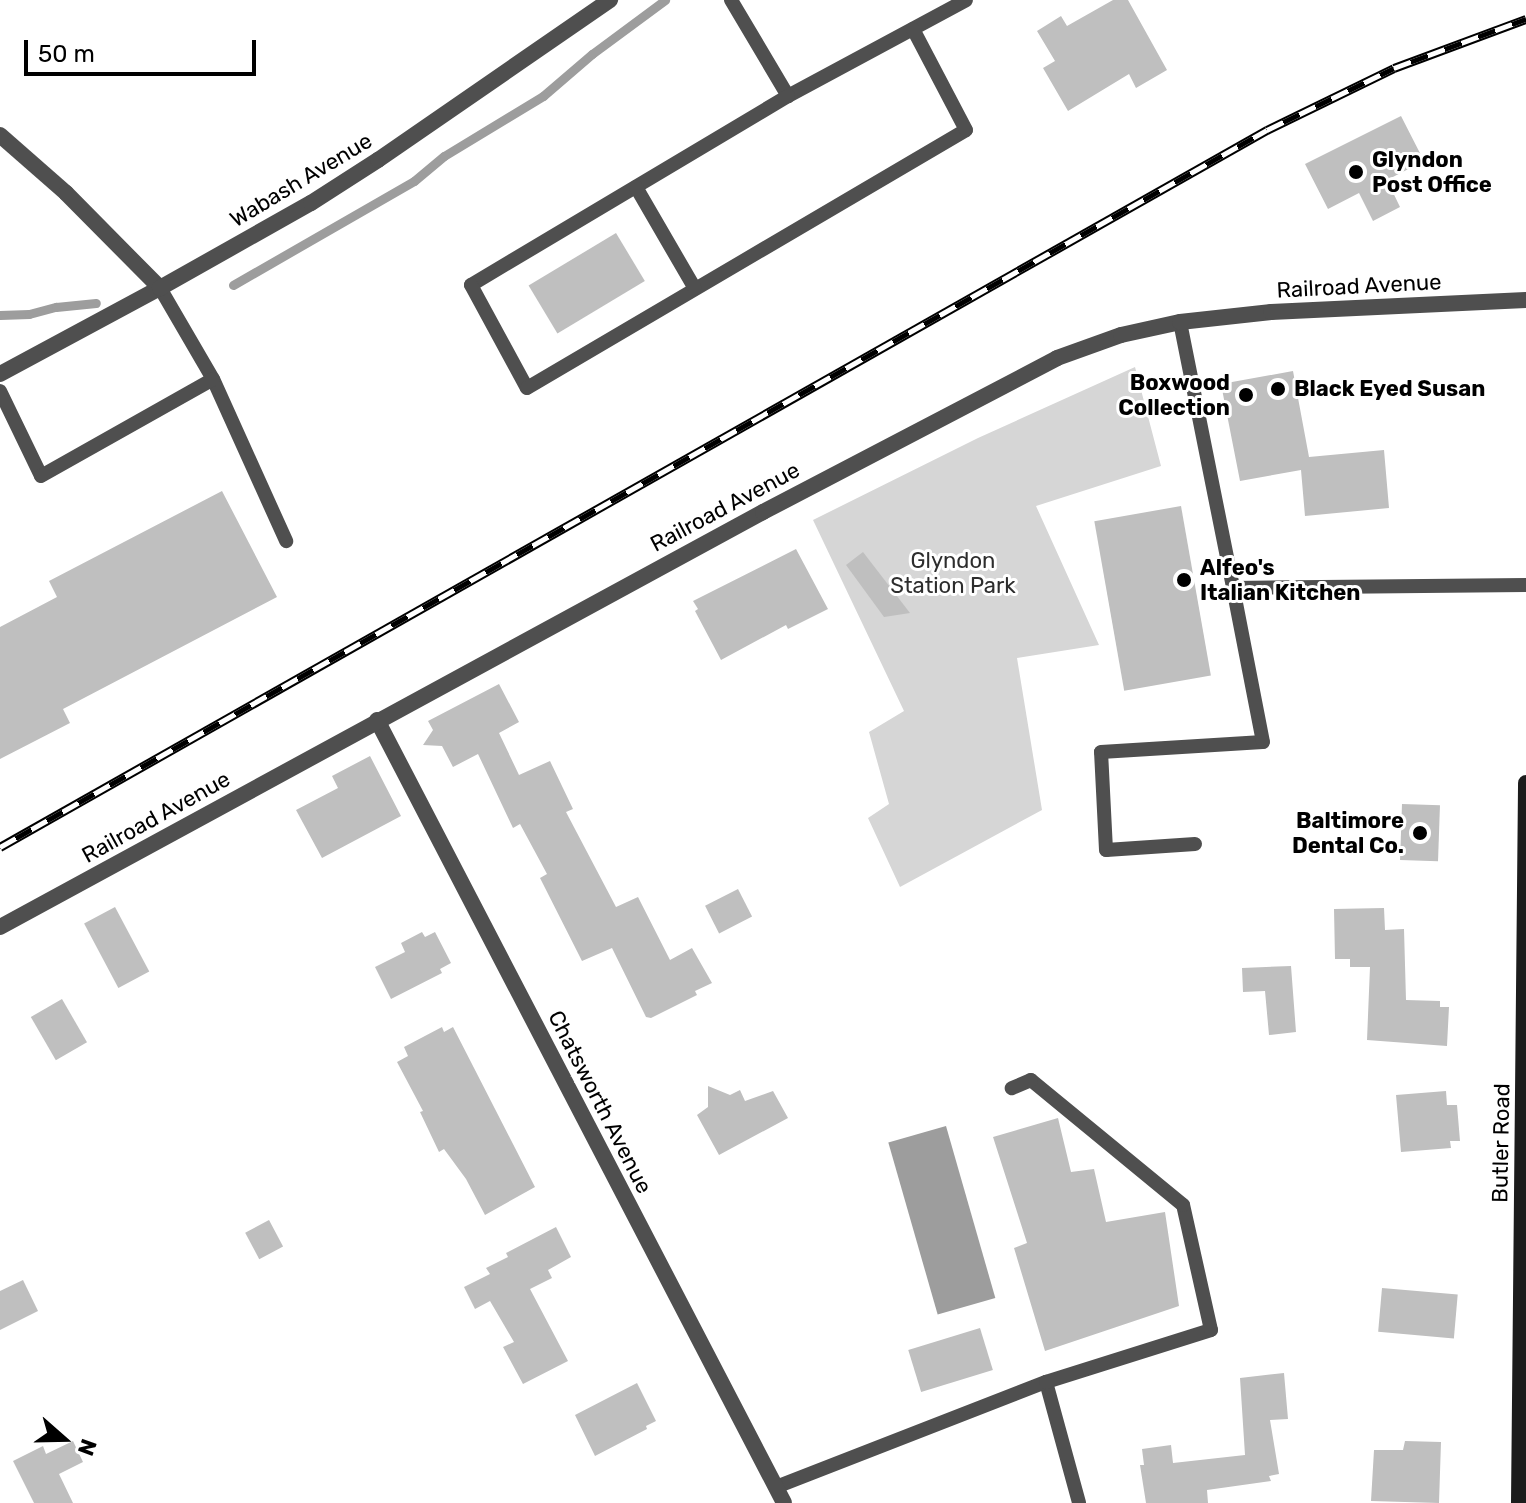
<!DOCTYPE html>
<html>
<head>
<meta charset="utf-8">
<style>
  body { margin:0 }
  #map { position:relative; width:1526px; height:1503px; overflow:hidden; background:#fff; font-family:Rubik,sans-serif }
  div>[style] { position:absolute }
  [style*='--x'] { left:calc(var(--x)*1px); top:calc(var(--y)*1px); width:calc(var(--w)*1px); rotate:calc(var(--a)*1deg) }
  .green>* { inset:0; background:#d6d6d6 }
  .water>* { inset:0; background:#9d9d9d; transform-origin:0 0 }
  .stream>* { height:9px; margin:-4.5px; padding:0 4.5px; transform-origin:4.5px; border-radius:4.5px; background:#9d9d9d }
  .building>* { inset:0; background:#bfbfbf; transform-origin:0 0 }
  .service>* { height:14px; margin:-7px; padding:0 7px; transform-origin:7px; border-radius:7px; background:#4f4f4f }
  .minor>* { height:16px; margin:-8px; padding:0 8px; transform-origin:8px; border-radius:8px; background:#4f4f4f }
  .tertiary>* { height:16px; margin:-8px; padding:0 8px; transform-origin:8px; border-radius:8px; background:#4f4f4f }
  .secondary>* { height:16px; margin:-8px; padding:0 8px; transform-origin:8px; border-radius:8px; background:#1c1c1c }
  .rail>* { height:9px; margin-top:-4.5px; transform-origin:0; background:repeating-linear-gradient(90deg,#fff 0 18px,#000 0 36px); box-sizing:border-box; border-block:2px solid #000 }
  .dots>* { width:22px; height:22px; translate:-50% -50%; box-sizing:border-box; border:4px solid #fff; border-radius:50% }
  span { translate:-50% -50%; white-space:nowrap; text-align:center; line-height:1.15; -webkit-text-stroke:6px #fff; paint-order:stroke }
  .poi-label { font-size:22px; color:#000; font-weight:700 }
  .left { translate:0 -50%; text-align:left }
  .right { translate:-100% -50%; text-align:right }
  .street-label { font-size:22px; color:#000 }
  .park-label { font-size:22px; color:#2d2d2d }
  .north { position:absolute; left:24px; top:1399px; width:80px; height:80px; -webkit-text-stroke:6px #fff; paint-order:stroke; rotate:110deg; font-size:22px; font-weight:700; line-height:32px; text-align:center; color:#000 }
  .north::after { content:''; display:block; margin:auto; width:28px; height:36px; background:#000; clip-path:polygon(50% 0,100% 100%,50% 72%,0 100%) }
  .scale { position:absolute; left:24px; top:40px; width:232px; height:36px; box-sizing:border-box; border:4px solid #000; border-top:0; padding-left:10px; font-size:24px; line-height:28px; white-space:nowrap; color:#000; -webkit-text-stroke:6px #fff; paint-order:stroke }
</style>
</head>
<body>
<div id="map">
  <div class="green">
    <i style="clip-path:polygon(1135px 367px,1161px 466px,1036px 506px,1099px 645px,1017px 658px,1042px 810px,900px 887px,868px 818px,889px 804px,869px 732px,904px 711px,813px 520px,978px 438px)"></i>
  </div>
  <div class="water">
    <i style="left:946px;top:1126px;width:179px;height:60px;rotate:74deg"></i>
  </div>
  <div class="stream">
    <i style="--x:233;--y:285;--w:209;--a:-29.9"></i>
    <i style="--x:414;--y:181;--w:39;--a:-40"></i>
    <i style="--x:444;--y:156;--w:116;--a:-31.2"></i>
    <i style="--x:543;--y:96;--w:65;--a:-40.6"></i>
    <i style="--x:592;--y:54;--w:91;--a:-36.5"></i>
    <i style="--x:0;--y:315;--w:29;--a:-2"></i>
    <i style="--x:29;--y:314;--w:28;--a:-15"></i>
    <i style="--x:56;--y:307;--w:40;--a:-5.7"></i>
  </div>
  <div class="building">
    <i style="clip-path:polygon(1113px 0,1128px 0,1167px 70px,1136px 88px,1129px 74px,1068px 111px,1043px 68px,1055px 61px,1037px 31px,1061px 16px,1067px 26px)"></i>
    <i style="clip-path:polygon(1401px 116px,1424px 161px,1387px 180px,1400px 207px,1373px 221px,1359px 193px,1328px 209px,1305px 164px)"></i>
    <i style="left:616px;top:233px;width:56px;height:102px;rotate:59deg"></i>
    <i style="clip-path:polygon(1293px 371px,1309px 457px,1384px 450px,1389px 508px,1305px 516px,1301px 470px,1240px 481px,1221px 384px)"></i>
    <i style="clip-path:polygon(222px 491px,277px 597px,63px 709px,70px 723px,0 759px,0 627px,57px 597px,49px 581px)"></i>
    <i style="left:1181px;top:506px;width:172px;height:88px;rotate:80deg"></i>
    <i style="clip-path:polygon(796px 549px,828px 609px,788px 629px,786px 625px,721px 660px,695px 611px,698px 609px,693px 601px)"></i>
    <i style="clip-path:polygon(863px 552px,910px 613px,884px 617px,846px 565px)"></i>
    <i style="clip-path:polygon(499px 684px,519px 722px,499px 733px,519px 775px,550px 761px,573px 809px,566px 812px,616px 907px,638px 897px,670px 960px,692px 948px,712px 983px,695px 991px,697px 995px,651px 1018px,646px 1017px,612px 948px,582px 961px,540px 878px,547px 874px,520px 824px,513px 828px,478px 754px,453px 767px,442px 746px,423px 745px,433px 730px,428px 721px)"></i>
    <i style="clip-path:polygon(370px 756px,401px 816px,322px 858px,296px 810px,338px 788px,332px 776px)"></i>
    <i style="left:1402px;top:804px;width:38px;height:56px;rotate:2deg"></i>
    <i style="left:738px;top:889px;width:31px;height:37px;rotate:63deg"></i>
    <i style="left:115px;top:907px;width:73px;height:35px;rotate:62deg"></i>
    <i style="clip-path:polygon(1384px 908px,1385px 930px,1404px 929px,1406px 1000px,1440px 1001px,1440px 1007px,1449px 1007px,1447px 1046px,1367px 1040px,1370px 967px,1350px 967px,1350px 959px,1335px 959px,1334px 909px)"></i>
    <i style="clip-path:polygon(422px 932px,425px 937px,435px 932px,451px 963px,440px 969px,442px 973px,391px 999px,375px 967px,405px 952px,401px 943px)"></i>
    <i style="clip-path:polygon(1291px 966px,1296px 1032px,1269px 1035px,1265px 991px,1243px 992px,1242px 968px)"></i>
    <i style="left:62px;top:999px;width:50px;height:36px;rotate:60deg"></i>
    <i style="clip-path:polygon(442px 1027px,444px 1032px,453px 1027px,535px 1187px,485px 1215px,466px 1179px,444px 1149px,439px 1152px,420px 1112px,423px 1111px,397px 1062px,408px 1056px,404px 1047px)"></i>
    <i style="clip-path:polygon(708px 1086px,730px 1095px,740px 1090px,745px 1101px,773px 1091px,788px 1118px,719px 1155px,697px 1115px,708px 1107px)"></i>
    <i style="clip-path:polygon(1446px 1091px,1447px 1105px,1457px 1105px,1460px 1141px,1450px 1141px,1451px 1148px,1401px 1152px,1396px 1095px)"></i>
    <i style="clip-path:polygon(1058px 1118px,1071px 1172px,1094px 1169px,1106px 1222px,1165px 1212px,1179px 1306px,1045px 1351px,1014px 1248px,1027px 1243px,993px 1137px)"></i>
    <i style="left:269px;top:1220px;width:30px;height:27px;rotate:62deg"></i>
    <i style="clip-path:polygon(556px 1227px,571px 1257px,548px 1270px,552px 1278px,530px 1289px,568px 1361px,523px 1384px,503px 1347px,514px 1342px,490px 1301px,475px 1309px,464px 1287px,490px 1274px,486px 1268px,508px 1257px,506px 1253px)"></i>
    <i style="clip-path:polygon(23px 1280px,38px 1311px,0 1330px,0 1291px)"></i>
    <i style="left:1382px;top:1288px;width:76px;height:44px;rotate:5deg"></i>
    <i style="left:980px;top:1328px;width:44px;height:75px;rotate:73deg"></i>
    <i style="clip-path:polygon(1284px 1373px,1288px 1419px,1270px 1420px,1279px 1474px,1269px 1476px,1271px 1481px,1207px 1490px,1208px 1503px,1146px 1503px,1140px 1465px,1144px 1465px,1142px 1449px,1171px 1445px,1173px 1463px,1245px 1455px,1240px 1378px)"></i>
    <i style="clip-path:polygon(637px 1383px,656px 1421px,646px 1426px,647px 1429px,595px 1456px,575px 1415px)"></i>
    <i style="clip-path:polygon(73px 1441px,83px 1462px,59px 1474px,73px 1503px,34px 1503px,13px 1461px,43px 1446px,46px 1454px)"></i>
    <i style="clip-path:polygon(1405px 1441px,1441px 1442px,1439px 1503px,1371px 1501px,1374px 1450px,1403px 1450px)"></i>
  </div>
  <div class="service">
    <i style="--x:731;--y:0;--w:112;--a:59.3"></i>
    <i style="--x:788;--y:96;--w:202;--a:-28.3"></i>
    <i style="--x:788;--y:96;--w:369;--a:149.2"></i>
    <i style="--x:471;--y:285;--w:117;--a:61.5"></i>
    <i style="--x:527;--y:388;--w:509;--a:-30.44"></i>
    <i style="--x:966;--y:130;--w:114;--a:-117.7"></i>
    <i style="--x:636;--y:187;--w:116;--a:59.9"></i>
    <i style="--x:160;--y:288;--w:105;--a:59.8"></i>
    <i style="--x:213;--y:379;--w:178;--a:65.7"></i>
    <i style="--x:1180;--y:322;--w:271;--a:78.7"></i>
    <i style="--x:0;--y:391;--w:94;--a:64.2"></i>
    <i style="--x:41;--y:476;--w:197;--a:-29.4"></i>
    <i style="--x:1195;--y:844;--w:89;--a:176.1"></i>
    <i style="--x:1106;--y:850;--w:98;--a:-92.9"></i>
    <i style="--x:1101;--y:752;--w:162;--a:-3.5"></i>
    <i style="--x:1263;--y:742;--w:157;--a:-101"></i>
    <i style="--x:1233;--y:588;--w:293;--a:-0.6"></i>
    <i style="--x:1046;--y:1382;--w:125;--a:74.7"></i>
    <i style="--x:776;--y:1487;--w:290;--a:-21.3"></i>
    <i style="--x:1046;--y:1382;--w:173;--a:-17.5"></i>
    <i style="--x:1211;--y:1330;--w:128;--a:-102.6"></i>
    <i style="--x:1183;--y:1205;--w:197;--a:-140.6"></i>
    <i style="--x:1031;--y:1080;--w:21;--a:157"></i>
  </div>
  <div class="minor">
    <i style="--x:0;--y:374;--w:182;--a:-28.3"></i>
    <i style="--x:377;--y:720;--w:882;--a:62.53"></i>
    <i style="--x:0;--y:927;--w:869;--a:-28.54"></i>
    <i style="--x:763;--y:512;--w:332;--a:-27.6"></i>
    <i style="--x:1057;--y:358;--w:68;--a:-19.8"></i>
    <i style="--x:1121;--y:335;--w:60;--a:-12.4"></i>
    <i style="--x:1180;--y:322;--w:92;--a:-6.3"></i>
    <i style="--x:1271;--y:312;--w:255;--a:-2.7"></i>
  </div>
  <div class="tertiary">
    <i style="--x:0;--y:135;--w:88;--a:41.3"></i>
    <i style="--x:66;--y:193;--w:134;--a:45.3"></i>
    <i style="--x:160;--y:288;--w:173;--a:-29.4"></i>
    <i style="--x:311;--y:203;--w:80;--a:-32.7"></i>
    <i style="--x:378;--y:160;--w:282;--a:-34.6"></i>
  </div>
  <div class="secondary">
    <i style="--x:1519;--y:1503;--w:720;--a:-89.44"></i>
  </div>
  <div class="rail">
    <i style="--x:0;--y:847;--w:1456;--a:-29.51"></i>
    <i style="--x:1267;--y:130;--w:141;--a:-26"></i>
    <i style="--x:1394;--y:68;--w:141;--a:-20.4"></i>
  </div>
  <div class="dots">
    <i style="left:1356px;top:172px;background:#000"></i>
    <i style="left:1278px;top:389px;background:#000"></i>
    <i style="left:1246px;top:395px;background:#000"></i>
    <i style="left:1184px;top:580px;background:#000"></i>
    <i style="left:1420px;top:833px;background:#000"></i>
  </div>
  <div class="poi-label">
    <span class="left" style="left:1372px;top:172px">Glyndon<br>Post Office</span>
    <span class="right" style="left:1230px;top:395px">Boxwood<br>Collection</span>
    <span class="left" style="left:1294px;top:389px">Black Eyed Susan</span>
    <span class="left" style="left:1200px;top:580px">Alfeo's<br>Italian Kitchen</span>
    <span class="right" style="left:1404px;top:833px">Baltimore<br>Dental Co.</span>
  </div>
  <div class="street-label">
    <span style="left:301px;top:180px;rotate:-31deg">Wabash Avenue</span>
    <span style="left:1359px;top:286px;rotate:-3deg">Railroad Avenue</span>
    <span style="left:725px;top:507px;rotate:-28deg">Railroad Avenue</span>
    <span style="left:156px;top:817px;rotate:-29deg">Railroad Avenue</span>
    <span style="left:600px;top:1102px;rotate:63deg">Chatsworth Avenue</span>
    <span style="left:1501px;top:1143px;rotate:-89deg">Butler Road</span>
  </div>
  <div class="park-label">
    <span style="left:953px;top:573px">Glyndon<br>Station Park</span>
  </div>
  <div class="north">N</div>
  <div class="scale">50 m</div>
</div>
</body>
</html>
